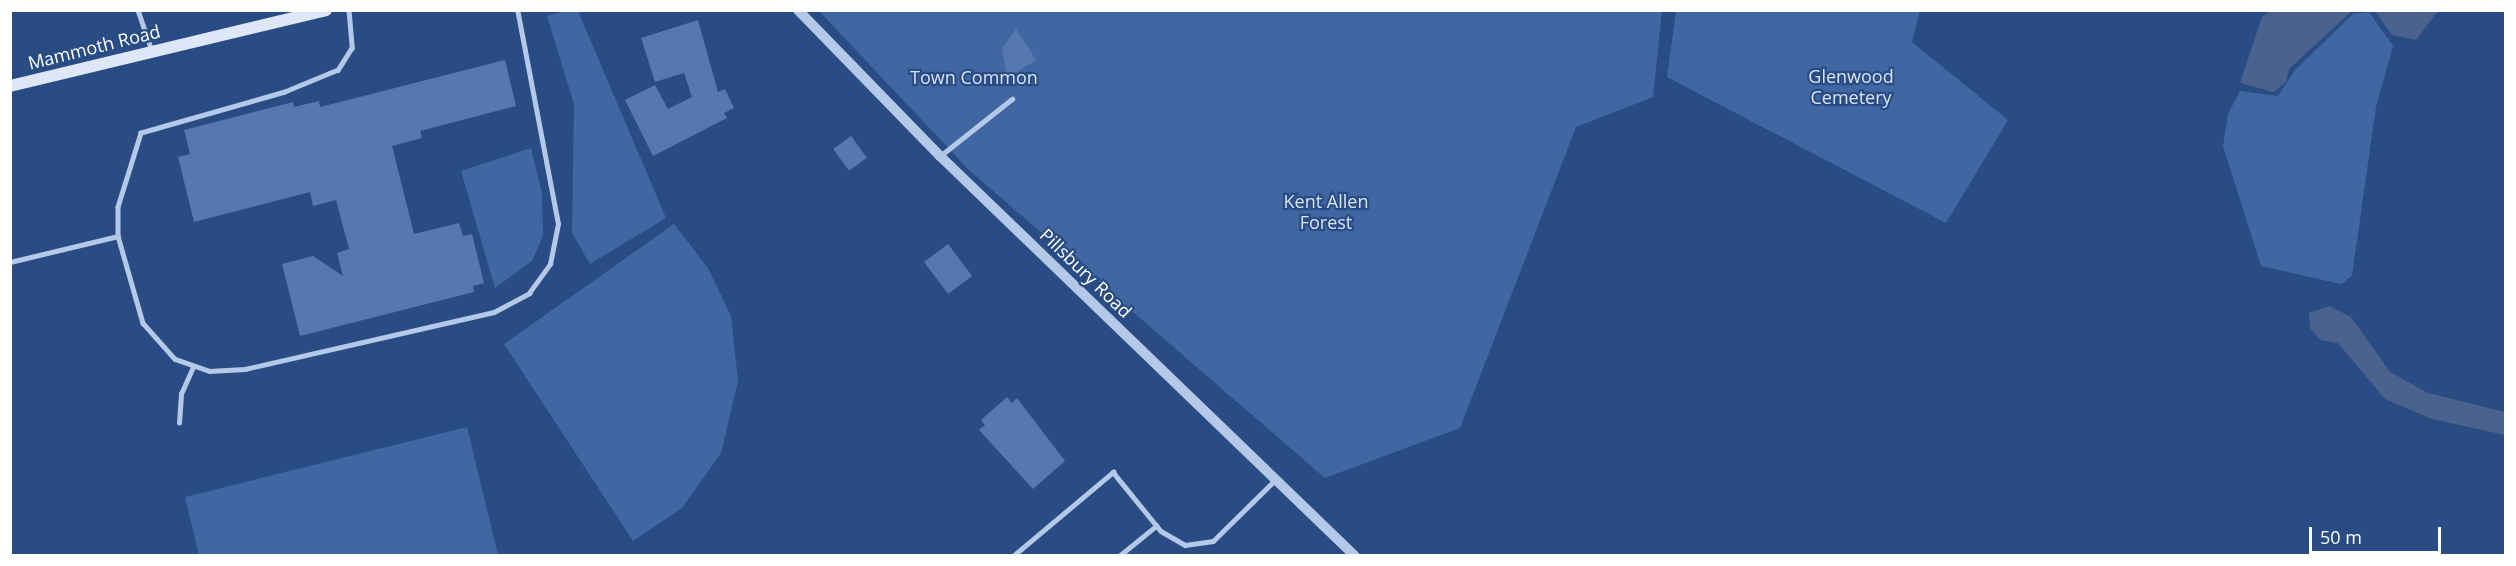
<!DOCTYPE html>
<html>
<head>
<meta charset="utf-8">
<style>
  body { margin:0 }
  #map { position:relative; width:2516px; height:566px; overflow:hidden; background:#294c85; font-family:"Open Sans",sans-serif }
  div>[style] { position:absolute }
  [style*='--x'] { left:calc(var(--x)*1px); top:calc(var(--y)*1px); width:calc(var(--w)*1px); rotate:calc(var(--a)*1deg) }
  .green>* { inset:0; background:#4167a3 }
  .water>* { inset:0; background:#4b638c }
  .building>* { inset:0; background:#5678af; transform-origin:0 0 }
  .service>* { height:4.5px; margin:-2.25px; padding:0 2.25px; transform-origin:2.25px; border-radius:2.25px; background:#b4c8e7 }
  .tertiary>* { height:10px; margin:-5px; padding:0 5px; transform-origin:5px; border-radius:5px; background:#b4c8e7 }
  .secondary>* { height:12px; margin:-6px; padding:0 6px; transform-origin:6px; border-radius:6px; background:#dee7f7 }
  span { translate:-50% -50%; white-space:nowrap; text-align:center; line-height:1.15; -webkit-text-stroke:4.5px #294c85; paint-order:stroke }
  .street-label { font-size:18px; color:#fff }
  .park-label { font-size:18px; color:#d8e3f6 }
  .frame { position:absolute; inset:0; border:12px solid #fff; pointer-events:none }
  .scale { position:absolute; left:2309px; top:527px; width:132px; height:27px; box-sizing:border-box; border:3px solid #fff; border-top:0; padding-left:8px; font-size:18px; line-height:21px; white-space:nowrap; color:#fff; -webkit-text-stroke:4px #294c85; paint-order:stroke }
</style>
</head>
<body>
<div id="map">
  <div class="green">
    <i style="clip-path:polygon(566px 11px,578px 11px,666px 218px,590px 264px,572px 233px,574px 104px,547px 16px)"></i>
    <i style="clip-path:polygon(819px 11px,1662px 11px,1653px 97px,1576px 127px,1460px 428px,1325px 478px,970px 171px)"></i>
    <i style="clip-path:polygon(1676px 11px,1920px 11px,1912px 42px,2008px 120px,1946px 223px,1667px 77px)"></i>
    <i style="clip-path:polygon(2369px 12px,2393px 46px,2376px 107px,2352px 276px,2341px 284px,2261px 266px,2223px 146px,2228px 114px,2240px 91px,2278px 96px,2295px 70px,2353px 14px)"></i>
    <i style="clip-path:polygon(531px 148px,542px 193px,543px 236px,532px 261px,495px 288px,461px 171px)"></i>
    <i style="clip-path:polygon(674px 224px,708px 268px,731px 316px,738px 381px,721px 453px,682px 508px,633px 541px,504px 344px)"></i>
    <i style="clip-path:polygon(467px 427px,498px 555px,199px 555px,185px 497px)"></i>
  </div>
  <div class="water">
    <i style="clip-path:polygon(2271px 11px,2352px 11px,2289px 69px,2286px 82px,2273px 92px,2240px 83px,2262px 17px)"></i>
    <i style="clip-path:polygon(2375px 11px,2438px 11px,2416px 40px,2392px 35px)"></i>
    <i style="clip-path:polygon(2329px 306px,2351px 317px,2390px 372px,2428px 393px,2505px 412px,2505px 435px,2432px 419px,2385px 399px,2338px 343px,2320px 340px,2310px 328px,2309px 313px)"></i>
  </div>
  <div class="building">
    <i style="clip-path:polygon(698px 20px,718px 92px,725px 89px,734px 108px,724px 113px,727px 118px,653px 156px,625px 100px,655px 85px,668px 109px,692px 97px,684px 73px,655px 82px,641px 38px)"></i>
    <i style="clip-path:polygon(1016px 29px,1036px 60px,1007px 78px,1002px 49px)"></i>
    <i style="clip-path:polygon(505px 60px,516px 106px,420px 131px,422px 138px,392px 146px,414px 234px,459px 223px,463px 236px,472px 234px,484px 283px,473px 286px,474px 292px,300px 336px,282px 264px,313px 256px,343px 276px,337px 253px,349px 249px,336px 200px,313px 206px,310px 192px,194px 222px,178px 157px,190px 154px,184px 130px,293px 102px,294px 107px,319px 101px,320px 107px)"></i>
    <i style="left:851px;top:136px;width:27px;height:22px;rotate:54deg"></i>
    <i style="left:948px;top:244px;width:40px;height:30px;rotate:53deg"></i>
    <i style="clip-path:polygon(1007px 397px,1012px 403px,1017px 398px,1065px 461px,1033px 489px,979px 430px,985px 425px,981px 420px)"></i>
  </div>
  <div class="service">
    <i style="--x:138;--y:10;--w:43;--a:71.1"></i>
    <i style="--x:349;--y:10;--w:38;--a:85"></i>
    <i style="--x:352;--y:48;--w:26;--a:122"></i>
    <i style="--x:338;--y:70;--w:57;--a:157.5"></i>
    <i style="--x:285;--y:92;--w:150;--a:164.1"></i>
    <i style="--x:141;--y:133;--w:77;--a:107.3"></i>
    <i style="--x:118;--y:207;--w:29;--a:90"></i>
    <i style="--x:118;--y:236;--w:91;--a:74"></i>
    <i style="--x:143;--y:323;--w:48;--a:48.4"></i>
    <i style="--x:175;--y:359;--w:36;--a:19"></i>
    <i style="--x:209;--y:371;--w:36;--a:-3"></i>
    <i style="--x:245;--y:369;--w:255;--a:-12.9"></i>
    <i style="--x:494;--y:312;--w:40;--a:-28"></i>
    <i style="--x:529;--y:293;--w:36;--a:-54"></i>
    <i style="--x:550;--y:264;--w:41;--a:-78.7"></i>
    <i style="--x:558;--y:224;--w:218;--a:-100.8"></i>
    <i style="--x:940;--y:156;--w:92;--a:-38.4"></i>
    <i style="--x:10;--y:262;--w:111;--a:-13.5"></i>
    <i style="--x:179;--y:423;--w:29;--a:-86"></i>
    <i style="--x:181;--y:394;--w:30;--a:-66"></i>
    <i style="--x:1013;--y:556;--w:131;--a:-40"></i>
    <i style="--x:1113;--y:472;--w:76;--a:50.9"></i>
    <i style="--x:1161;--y:531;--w:28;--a:30"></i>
    <i style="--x:1185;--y:545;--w:28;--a:-8"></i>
    <i style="--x:1213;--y:541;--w:88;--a:-44.5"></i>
    <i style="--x:1119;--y:556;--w:48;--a:-39"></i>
  </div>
  <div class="tertiary">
    <i style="--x:798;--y:10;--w:204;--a:45.8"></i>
    <i style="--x:940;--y:156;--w:576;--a:43.95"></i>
  </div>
  <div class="secondary">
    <i style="--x:10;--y:86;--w:325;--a:-13.5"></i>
  </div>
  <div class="street-label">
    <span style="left:94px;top:47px;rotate:-14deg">Mammoth Road</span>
    <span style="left:1086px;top:273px;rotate:44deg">Pillsbury Road</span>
  </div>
  <div class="park-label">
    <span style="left:974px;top:77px">Town Common</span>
    <span style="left:1851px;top:87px">Glenwood<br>Cemetery</span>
    <span style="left:1326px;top:212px">Kent Allen<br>Forest</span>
  </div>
  <div class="frame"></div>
  <div class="scale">50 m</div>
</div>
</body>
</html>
